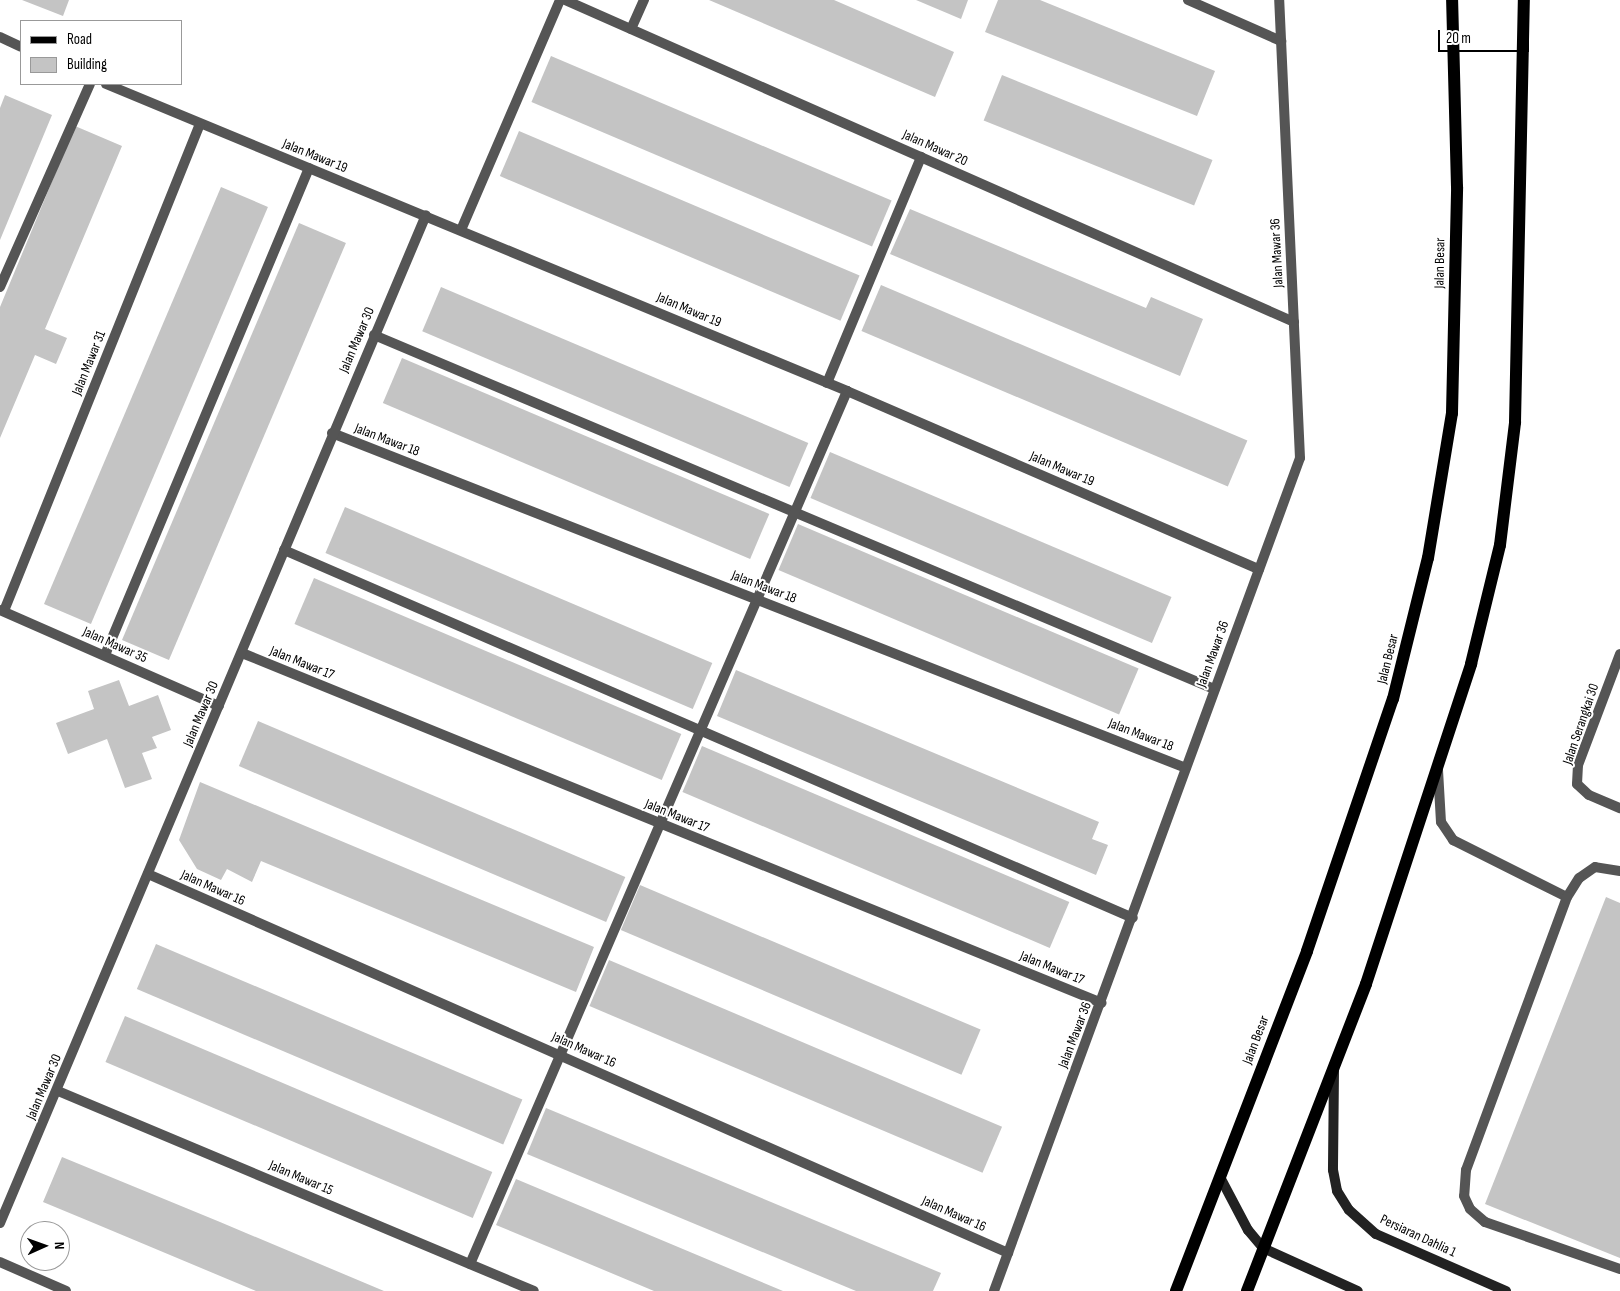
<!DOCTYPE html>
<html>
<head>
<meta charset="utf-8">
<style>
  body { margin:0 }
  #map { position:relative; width:1620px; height:1291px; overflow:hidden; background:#fff; font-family:"Sofia Sans Condensed",sans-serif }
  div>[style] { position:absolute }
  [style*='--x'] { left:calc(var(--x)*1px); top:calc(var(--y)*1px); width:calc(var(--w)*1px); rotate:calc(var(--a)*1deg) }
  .building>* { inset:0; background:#c4c4c4; transform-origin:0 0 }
  .lane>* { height:10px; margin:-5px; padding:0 5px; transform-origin:5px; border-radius:5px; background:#555 }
  .street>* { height:10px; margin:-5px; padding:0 5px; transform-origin:5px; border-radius:5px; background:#555 }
  .secondary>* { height:10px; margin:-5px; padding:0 5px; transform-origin:5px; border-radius:5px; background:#222 }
  .primary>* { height:12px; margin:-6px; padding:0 6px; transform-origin:6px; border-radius:6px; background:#000 }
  span { translate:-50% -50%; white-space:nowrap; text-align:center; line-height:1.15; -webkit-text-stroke:4px #fff; paint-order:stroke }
  .street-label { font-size:14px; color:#000 }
  .legend { position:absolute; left:20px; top:20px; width:162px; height:65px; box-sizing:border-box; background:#fff; border:1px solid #999; margin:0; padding:6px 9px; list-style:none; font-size:15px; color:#000 }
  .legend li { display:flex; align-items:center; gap:10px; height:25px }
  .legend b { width:25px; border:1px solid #999 }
  .north { position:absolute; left:20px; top:1221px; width:50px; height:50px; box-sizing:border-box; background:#fff; border:1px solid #999; border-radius:50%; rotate:88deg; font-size:14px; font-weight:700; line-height:20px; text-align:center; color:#000 }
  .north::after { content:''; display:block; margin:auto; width:18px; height:22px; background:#000; clip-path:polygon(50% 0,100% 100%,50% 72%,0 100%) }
  .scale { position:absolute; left:1438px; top:30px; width:91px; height:22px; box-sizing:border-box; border:2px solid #000; border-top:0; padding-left:6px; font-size:15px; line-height:18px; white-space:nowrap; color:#000; -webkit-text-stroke:4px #fff; paint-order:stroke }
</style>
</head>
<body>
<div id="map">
  <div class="building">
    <i style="clip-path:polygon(22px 0,69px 0,63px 16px)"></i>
    <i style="clip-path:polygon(709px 0,834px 0,954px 52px,935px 97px)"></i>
    <i style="clip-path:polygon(916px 0,968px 0,961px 19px)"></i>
    <i style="clip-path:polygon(998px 0,1040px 0,1215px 71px,1197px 116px,985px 32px)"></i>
    <i style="left:551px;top:56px;width:370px;height:50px;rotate:23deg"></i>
    <i style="left:1002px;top:75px;width:227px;height:49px;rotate:22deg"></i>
    <i style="clip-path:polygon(5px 95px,52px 115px,0 240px,0 108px)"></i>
    <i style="clip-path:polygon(75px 126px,122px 146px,45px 329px,67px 338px,56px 364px,35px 355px,0 438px,0 307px)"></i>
    <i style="left:519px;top:131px;width:370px;height:49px;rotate:23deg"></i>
    <i style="left:221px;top:187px;width:51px;height:453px;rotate:23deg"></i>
    <i style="clip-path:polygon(910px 209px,1146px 308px,1151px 297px,1203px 319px,1180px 376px,890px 254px)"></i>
    <i style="left:299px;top:223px;width:51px;height:453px;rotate:23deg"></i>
    <i style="left:881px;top:285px;width:398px;height:50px;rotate:23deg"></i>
    <i style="left:441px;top:287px;width:399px;height:48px;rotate:23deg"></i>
    <i style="left:402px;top:358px;width:399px;height:49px;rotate:23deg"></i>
    <i style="left:830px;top:452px;width:371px;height:50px;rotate:23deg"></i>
    <i style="left:345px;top:507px;width:399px;height:50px;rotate:23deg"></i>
    <i style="left:798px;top:524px;width:370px;height:50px;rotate:23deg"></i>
    <i style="left:314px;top:578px;width:399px;height:50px;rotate:23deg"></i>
    <i style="clip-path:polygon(736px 670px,1099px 822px,1092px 839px,1108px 845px,1096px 875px,717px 716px)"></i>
    <i style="clip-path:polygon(119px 680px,129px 706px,158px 695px,171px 730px,152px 737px,157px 748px,142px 753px,152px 779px,125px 788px,107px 739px,68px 754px,56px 723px,94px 709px,88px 691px)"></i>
    <i style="left:258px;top:721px;width:399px;height:49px;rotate:23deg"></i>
    <i style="left:702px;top:746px;width:399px;height:50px;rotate:23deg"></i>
    <i style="clip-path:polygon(200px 782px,594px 947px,576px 992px,261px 861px,252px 882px,227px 869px,221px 880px,197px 869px,179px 840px)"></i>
    <i style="left:640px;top:885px;width:370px;height:49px;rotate:23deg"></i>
    <i style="clip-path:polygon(1606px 897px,1620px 903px,1620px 1258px,1485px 1204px)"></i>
    <i style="left:156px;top:944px;width:398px;height:49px;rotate:23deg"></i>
    <i style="left:609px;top:960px;width:427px;height:50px;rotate:23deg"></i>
    <i style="left:125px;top:1016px;width:399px;height:50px;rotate:23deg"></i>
    <i style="clip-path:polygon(546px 1108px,941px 1273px,933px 1291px,856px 1291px,527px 1154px)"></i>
    <i style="clip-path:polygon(62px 1157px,220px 1222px,384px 1291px,256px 1291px,96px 1224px,43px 1202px)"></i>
    <i style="clip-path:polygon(516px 1179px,752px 1278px,783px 1291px,654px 1291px,549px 1247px,496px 1225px)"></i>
  </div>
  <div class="lane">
    <i style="--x:0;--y:287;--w:222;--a:-66.1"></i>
    <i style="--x:374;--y:335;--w:912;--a:22.85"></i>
    <i style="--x:827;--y:383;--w:245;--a:-67.4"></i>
    <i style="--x:284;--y:550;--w:925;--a:23.43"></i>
    <i style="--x:105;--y:655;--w:528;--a:-67.27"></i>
    <i style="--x:1438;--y:770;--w:52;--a:86.7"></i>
    <i style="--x:1441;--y:822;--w:22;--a:56"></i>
    <i style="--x:1453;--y:840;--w:127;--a:26.6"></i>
    <i style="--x:1620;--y:871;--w:25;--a:-171"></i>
    <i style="--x:1595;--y:867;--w:19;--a:145"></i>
    <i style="--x:1579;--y:878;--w:22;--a:122"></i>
    <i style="--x:1567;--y:897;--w:291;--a:110.3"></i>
    <i style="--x:1466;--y:1170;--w:26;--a:94"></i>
    <i style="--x:1464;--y:1196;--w:14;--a:65"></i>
    <i style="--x:1470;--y:1209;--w:20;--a:41"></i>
    <i style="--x:1485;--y:1222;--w:143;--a:19.2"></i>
    <i style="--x:470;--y:1264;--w:951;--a:-66.64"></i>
  </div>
  <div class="street">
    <i style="--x:565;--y:0;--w:797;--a:23.83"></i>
    <i style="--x:1188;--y:0;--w:102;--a:23.8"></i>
    <i style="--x:631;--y:29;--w:32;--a:-66"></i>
    <i style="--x:0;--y:37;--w:23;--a:25"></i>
    <i style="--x:106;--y:84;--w:802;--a:22.5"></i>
    <i style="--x:847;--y:391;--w:449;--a:23.4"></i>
    <i style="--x:461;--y:230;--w:250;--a:-66.7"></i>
    <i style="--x:332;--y:433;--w:917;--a:21.42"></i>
    <i style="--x:0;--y:610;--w:239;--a:23.7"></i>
    <i style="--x:4;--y:611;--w:525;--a:-68.08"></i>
    <i style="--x:242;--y:653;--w:928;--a:22.15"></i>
    <i style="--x:1620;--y:654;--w:119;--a:110.7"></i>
    <i style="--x:1578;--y:765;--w:19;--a:93"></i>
    <i style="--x:1577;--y:784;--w:16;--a:43"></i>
    <i style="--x:1589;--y:795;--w:34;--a:23"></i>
    <i style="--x:148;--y:874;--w:940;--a:23.78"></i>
    <i style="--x:58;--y:1091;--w:516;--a:22.79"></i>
    <i style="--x:0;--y:1223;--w:1094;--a:-67.09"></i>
    <i style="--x:0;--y:1262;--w:72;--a:23.7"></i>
    <i style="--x:994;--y:1291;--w:887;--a:-69.83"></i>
    <i style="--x:1300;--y:458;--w:458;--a:-92.6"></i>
  </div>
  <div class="secondary">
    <i style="--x:1334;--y:1071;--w:99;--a:90.6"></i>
    <i style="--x:1333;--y:1170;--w:21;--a:79"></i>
    <i style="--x:1337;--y:1191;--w:22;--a:58"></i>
    <i style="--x:1349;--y:1210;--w:36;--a:42"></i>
    <i style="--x:1376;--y:1234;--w:142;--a:23.7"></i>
    <i style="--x:1220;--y:1177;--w:60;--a:62.2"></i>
    <i style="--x:1248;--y:1230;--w:23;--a:50"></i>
    <i style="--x:1263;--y:1248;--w:104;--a:24.4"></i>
  </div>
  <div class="primary">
    <i style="--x:1176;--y:1291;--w:364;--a:-68.9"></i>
    <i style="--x:1307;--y:951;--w:266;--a:-71.2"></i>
    <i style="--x:1393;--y:699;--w:145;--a:-76.1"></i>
    <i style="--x:1428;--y:558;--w:147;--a:-80.6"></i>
    <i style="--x:1452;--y:413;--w:226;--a:-88.7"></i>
    <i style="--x:1457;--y:187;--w:187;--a:-91.5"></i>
    <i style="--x:1247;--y:1291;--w:329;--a:-68.8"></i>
    <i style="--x:1366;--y:984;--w:337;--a:-71.8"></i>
    <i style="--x:1471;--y:664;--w:122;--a:-76.3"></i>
    <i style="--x:1500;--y:545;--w:124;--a:-83"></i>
    <i style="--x:1515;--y:422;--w:422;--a:-88.8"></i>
  </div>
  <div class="street-label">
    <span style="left:935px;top:148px;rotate:24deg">Jalan Mawar 20</span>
    <span style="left:315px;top:156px;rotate:22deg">Jalan Mawar 19</span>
    <span style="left:1277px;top:253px;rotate:-93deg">Jalan Mawar 36</span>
    <span style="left:1440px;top:263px;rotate:-89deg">Jalan Besar</span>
    <span style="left:689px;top:310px;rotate:23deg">Jalan Mawar 19</span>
    <span style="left:357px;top:340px;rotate:-67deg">Jalan Mawar 30</span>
    <span style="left:89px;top:363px;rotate:-68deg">Jalan Mawar 31</span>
    <span style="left:387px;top:440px;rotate:21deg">Jalan Mawar 18</span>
    <span style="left:1062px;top:469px;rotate:23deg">Jalan Mawar 19</span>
    <span style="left:764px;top:587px;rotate:21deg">Jalan Mawar 18</span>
    <span style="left:115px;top:645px;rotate:24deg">Jalan Mawar 35</span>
    <span style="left:1213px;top:654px;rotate:-70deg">Jalan Mawar 36</span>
    <span style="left:1388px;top:659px;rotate:-76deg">Jalan Besar</span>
    <span style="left:302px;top:663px;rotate:22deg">Jalan Mawar 17</span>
    <span style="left:201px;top:714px;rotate:-67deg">Jalan Mawar 30</span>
    <span style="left:1581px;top:724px;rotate:-71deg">Jalan Serangkai 30</span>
    <span style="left:1141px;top:735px;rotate:21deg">Jalan Mawar 18</span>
    <span style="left:677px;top:816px;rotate:22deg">Jalan Mawar 17</span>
    <span style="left:213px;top:888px;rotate:24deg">Jalan Mawar 16</span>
    <span style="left:1052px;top:968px;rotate:22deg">Jalan Mawar 17</span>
    <span style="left:1075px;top:1035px;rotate:-69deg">Jalan Mawar 36</span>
    <span style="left:1256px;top:1040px;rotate:-69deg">Jalan Besar</span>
    <span style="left:584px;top:1050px;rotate:24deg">Jalan Mawar 16</span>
    <span style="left:44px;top:1087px;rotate:-67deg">Jalan Mawar 30</span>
    <span style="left:301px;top:1178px;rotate:23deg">Jalan Mawar 15</span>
    <span style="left:954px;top:1214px;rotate:24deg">Jalan Mawar 16</span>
    <span style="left:1418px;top:1236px;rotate:25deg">Persiaran Dahlia 1</span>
  </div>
  <ul class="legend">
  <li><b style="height:6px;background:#000"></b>Road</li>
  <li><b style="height:14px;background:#c4c4c4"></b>Building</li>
  </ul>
  <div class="north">N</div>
  <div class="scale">20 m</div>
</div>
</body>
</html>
